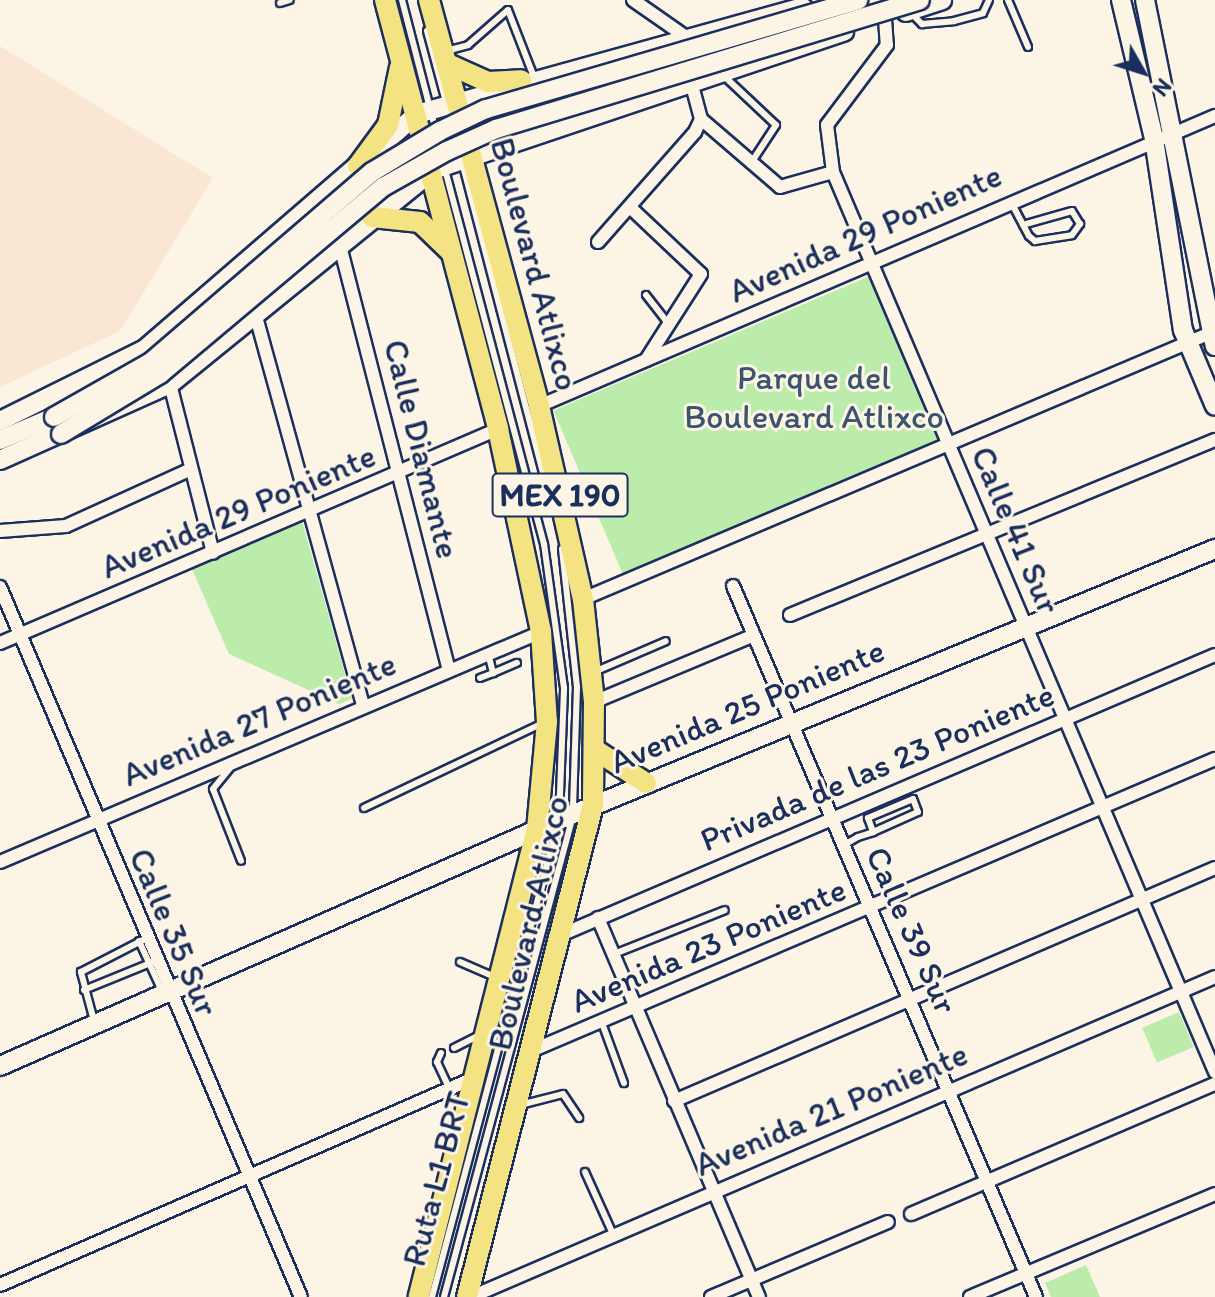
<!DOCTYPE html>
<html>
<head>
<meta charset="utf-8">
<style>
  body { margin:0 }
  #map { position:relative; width:1215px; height:1297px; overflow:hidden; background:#fcf5e5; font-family:Itim,sans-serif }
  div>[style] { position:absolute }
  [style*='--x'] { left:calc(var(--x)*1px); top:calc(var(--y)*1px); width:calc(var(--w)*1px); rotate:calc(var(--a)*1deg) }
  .built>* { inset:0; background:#fbe6d4 }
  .green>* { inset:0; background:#bbecac; transform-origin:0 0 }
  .roads { filter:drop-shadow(2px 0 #1b2f5e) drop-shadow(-2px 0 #1b2f5e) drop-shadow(0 2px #1b2f5e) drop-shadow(0 -2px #1b2f5e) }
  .lane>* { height:6px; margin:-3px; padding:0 3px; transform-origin:3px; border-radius:3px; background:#fcf5e5 }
  .street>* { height:12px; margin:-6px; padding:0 6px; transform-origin:6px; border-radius:6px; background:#fcf5e5 }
  .secondary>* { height:18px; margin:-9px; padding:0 9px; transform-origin:9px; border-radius:9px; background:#fcf5e5 }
  .primary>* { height:20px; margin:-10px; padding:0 10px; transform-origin:10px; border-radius:10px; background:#f4e382 }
  .bridges { filter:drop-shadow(2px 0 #1b2f5e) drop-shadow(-2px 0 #1b2f5e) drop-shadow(0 2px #1b2f5e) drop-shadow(0 -2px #1b2f5e) }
  .secondary-bridge>* { height:18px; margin:-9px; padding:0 9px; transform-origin:9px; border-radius:9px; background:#fcf5e5 }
  span { translate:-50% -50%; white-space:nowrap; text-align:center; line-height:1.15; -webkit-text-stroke:6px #fcf5e5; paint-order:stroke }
  .shield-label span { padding:2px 6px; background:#fcf5e5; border:2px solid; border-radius:6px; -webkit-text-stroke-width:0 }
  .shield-label { font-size:32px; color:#1b2f5e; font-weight:700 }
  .street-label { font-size:34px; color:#1b2f5e }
  .park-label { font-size:34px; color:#3b556e }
  .north { position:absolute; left:1103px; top:32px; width:80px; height:80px; -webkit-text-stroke:6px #fcf5e5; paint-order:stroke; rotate:129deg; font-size:22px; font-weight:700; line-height:32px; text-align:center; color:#1b2f5e }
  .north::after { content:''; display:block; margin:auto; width:28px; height:36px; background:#1b2f5e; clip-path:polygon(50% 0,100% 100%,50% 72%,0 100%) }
</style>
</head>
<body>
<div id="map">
  <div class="built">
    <i style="clip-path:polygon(0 46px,213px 178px,120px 331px,0 387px)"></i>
  </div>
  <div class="green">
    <i style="left:870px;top:276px;width:178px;height:344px;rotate:67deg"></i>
    <i style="clip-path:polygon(301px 517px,352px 699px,339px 704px,229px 654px,191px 567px)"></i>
    <i style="left:1179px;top:1012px;width:38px;height:40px;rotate:67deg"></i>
    <i style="clip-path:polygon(1086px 1265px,1100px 1297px,1051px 1297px,1045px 1283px)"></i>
  </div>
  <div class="roads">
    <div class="lane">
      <i style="--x:402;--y:0;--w:156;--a:75.5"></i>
      <i style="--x:1008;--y:0;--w:51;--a:66.9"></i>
      <i style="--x:280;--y:3;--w:10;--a:-17"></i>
      <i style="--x:911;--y:13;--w:16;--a:45"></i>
      <i style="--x:922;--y:24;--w:32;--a:-5"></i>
      <i style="--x:954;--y:21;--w:30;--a:-15"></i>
      <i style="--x:983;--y:13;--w:14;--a:-65"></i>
      <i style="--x:427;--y:31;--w:116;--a:75"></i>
      <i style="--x:446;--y:51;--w:23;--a:-15"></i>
      <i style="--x:468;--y:45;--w:53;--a:-41.2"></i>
      <i style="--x:508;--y:10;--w:72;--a:68.8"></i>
      <i style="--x:725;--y:77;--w:70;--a:43.3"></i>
      <i style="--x:776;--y:125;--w:45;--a:123.3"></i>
      <i style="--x:462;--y:162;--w:361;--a:75.4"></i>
      <i style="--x:1012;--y:204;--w:36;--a:62"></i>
      <i style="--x:1029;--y:236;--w:8;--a:40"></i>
      <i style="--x:1035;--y:241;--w:37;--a:-9"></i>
      <i style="--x:1072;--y:235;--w:14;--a:-54"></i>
      <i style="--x:1080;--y:224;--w:15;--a:-122"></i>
      <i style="--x:1072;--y:211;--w:51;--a:164.1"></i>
      <i style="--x:646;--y:295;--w:37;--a:52"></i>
      <i style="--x:562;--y:549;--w:139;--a:83.8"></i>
      <i style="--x:577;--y:687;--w:122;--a:91.9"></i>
      <i style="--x:488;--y:653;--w:21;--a:76"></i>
      <i style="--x:493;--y:673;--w:26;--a:-23"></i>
      <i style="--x:594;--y:672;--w:78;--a:-23.3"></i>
      <i style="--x:480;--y:678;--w:14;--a:-21"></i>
      <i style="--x:230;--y:768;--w:27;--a:129"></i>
      <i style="--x:213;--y:789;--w:77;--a:68.7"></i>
      <i style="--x:364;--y:808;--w:196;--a:-25.4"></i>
      <i style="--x:844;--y:845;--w:16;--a:-30"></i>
      <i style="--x:858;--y:837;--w:16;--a:-18"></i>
      <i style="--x:873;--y:832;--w:49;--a:-24"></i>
      <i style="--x:918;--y:812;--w:14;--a:-111"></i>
      <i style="--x:913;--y:799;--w:49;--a:157.1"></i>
      <i style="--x:868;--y:818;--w:15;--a:70"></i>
      <i style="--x:139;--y:941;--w:55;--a:65.3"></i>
      <i style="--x:614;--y:954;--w:119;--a:-21.6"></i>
      <i style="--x:460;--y:962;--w:40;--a:23.4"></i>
      <i style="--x:84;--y:990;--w:77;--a:-22.2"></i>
      <i style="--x:94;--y:1021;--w:51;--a:-104.9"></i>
      <i style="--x:81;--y:972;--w:72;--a:-27.3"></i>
      <i style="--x:602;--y:1023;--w:64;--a:69.9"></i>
      <i style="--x:454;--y:1048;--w:29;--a:-27"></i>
      <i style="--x:441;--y:1053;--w:10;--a:114"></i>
      <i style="--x:437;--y:1062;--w:29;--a:65"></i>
      <i style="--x:520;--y:1105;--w:44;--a:-14.3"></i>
      <i style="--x:563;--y:1094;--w:29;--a:56"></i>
      <i style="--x:585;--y:1172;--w:68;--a:65.7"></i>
      <i style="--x:432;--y:1297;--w:494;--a:-75.1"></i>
      <i style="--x:559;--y:820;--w:132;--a:-87.8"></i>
      <i style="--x:564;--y:688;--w:145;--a:-97.9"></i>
      <i style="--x:544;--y:544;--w:387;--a:-104.8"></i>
      <i style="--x:444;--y:1297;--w:494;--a:-75"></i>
    </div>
    <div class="street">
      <i style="--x:633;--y:0;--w:68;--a:34.9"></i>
      <i style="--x:885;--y:19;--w:26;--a:86"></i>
      <i style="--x:887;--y:45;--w:100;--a:126.9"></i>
      <i style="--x:827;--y:125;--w:47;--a:82.7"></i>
      <i style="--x:833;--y:172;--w:978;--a:67"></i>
      <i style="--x:701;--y:119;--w:104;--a:40.7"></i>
      <i style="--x:780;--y:187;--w:55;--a:-15.8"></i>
      <i style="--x:633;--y:210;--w:93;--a:43.3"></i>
      <i style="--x:701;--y:274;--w:102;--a:122.6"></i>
      <i style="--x:339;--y:242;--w:441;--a:75.6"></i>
      <i style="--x:598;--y:242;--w:147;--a:-48.6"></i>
      <i style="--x:695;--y:132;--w:14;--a:-65"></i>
      <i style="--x:701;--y:119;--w:39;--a:-105"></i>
      <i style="--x:255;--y:313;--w:408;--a:74.6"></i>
      <i style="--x:170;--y:384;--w:174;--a:75.7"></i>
      <i style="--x:539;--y:406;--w:736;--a:-23.22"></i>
      <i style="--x:0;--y:531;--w:66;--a:-4.3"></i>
      <i style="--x:66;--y:526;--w:137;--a:-24.5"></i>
      <i style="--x:733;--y:586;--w:773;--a:66.92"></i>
      <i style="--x:0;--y:587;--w:771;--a:67.03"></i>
      <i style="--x:583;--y:599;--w:686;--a:-22.98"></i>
      <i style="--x:790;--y:615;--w:460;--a:-22.4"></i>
      <i style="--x:0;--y:643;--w:542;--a:-23.25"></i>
      <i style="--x:594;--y:702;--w:173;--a:-22.7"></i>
      <i style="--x:0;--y:862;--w:588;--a:-23.03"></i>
      <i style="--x:598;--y:918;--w:412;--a:67"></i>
      <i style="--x:563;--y:934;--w:709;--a:-23.17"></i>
      <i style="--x:531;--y:1051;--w:744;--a:-23.12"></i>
      <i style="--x:674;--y:1101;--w:589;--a:-23.3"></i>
      <i style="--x:911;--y:1214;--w:331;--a:-23.2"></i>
      <i style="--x:0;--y:1285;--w:519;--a:-23.6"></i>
      <i style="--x:471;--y:1297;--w:810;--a:-23.27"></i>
      <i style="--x:711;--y:1297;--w:192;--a:-23"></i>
      <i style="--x:970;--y:1297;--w:266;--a:-22.8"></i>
    </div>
    <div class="secondary">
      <i style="--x:1121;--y:0;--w:143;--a:76.6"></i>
      <i style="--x:1154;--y:139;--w:193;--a:81.4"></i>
      <i style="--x:1183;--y:330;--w:82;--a:67.2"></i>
      <i style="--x:1145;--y:0;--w:353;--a:78.6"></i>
      <i style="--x:906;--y:12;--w:38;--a:-18"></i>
      <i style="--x:0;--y:421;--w:162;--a:-26.4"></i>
      <i style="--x:145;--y:349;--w:359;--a:-40.8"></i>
      <i style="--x:417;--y:114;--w:400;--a:-15.5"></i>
      <i style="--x:0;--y:440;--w:59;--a:-23.1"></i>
      <i style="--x:0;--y:460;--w:186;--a:-24.1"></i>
      <i style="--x:170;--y:384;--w:339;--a:-39.1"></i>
      <i style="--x:433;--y:170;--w:434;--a:-18.6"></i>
      <i style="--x:0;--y:1066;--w:611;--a:-23.75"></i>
      <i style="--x:559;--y:820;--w:710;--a:-22.45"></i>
    </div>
    <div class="primary">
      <i style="--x:385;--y:0;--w:444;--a:75.2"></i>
      <i style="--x:498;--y:429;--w:208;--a:78"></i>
      <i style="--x:541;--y:632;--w:90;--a:86.2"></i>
      <i style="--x:547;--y:722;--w:107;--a:95.3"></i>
      <i style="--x:537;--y:829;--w:483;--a:104.2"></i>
      <i style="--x:429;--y:0;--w:421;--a:74.8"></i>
      <i style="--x:539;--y:406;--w:198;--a:77.2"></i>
      <i style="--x:583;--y:599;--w:104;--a:83.9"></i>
      <i style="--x:594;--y:702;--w:103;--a:90.6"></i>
      <i style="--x:593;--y:805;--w:508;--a:104.36"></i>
      <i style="--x:448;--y:64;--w:44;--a:24.2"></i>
      <i style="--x:488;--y:82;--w:33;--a:-3"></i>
      <i style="--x:358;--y:166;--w:51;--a:-53.8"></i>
      <i style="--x:388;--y:125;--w:59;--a:-78.3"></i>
      <i style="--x:372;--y:217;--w:48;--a:5.9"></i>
      <i style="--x:420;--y:222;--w:43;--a:44.1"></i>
      <i style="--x:594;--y:749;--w:62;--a:33.2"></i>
    </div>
  </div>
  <div class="bridges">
    <div class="secondary-bridge">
      <i style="--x:54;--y:417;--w:112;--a:-29.6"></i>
      <i style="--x:151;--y:362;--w:291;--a:-40.7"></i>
      <i style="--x:372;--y:172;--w:79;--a:-31.1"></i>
      <i style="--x:440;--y:131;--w:51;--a:-25.6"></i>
      <i style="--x:486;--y:109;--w:388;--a:-16.3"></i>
      <i style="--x:61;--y:434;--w:116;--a:-31.2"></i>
      <i style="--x:160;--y:374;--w:291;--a:-40"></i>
      <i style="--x:383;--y:187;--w:73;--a:-29.4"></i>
      <i style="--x:447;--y:151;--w:54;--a:-24.2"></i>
      <i style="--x:496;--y:129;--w:443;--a:-16.9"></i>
    </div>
  </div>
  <div class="shield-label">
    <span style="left:560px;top:495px">MEX 190</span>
  </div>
  <div class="street-label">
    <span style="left:865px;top:233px;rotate:-24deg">Avenida 29 Poniente</span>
    <span style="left:535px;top:264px;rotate:75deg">Boulevard Atlixco</span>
    <span style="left:422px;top:449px;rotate:76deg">Calle Diamante</span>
    <span style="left:238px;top:511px;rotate:-23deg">Avenida 29 Poniente</span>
    <span style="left:1016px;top:530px;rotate:67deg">Calle 41 Sur</span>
    <span style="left:747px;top:706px;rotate:-23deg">Avenida 25 Poniente</span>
    <span style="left:259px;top:719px;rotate:-23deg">Avenida 27 Poniente</span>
    <span style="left:877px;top:767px;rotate:-23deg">Privada de las 23 Poniente</span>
    <span style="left:528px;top:923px;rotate:-77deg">Boulevard Atlixco</span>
    <span style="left:912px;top:930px;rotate:66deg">Calle 39 Sur</span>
    <span style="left:174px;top:932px;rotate:67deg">Calle 35 Sur</span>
    <span style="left:708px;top:945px;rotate:-23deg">Avenida 23 Poniente</span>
    <span style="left:831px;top:1109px;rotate:-23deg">Avenida 21 Poniente</span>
    <span style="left:436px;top:1179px;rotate:-75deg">Ruta L1 BRT</span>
  </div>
  <div class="park-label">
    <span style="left:814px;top:397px">Parque del<br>Boulevard Atlixco</span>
  </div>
  <div class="north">N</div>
</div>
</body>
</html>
